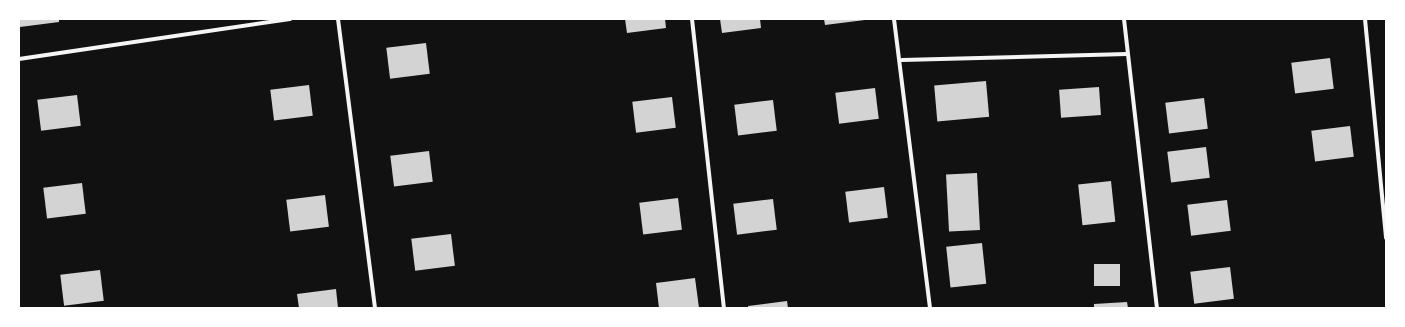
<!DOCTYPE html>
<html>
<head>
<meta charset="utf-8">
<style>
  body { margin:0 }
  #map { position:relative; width:1405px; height:327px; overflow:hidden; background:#111; font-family:"PT Serif",serif }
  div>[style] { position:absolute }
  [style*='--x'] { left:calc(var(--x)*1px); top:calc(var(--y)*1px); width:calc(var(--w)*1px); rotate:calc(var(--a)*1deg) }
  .building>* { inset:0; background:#d3d3d3; transform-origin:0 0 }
  .minor>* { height:4px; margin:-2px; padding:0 2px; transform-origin:2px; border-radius:2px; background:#f5f5f5 }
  span { translate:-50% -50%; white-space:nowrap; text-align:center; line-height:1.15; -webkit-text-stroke:4px #fff; paint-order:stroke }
  .frame { position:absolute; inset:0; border:20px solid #fff; pointer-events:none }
</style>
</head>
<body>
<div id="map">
  <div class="building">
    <i style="clip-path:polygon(19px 19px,59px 19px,59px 22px,20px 27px)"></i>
    <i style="clip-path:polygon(625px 19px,665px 19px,666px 28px,627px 33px)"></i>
    <i style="clip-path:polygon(720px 19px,760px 19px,761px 28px,722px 33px)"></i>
    <i style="clip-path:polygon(824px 19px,865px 19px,865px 20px,825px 25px)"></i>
    <i style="left:426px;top:43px;width:31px;height:40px;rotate:83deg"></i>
    <i style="left:1330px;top:58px;width:31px;height:39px;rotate:83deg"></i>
    <i style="left:986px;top:81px;width:36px;height:52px;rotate:85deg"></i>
    <i style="left:309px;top:85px;width:31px;height:39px;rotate:83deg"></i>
    <i style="left:1099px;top:87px;width:28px;height:40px;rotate:86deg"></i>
    <i style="left:875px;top:88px;width:31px;height:40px;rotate:83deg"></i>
    <i style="left:77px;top:95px;width:31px;height:40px;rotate:83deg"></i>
    <i style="left:672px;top:97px;width:31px;height:40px;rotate:83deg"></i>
    <i style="left:1204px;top:98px;width:31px;height:39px;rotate:83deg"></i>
    <i style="left:773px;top:100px;width:31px;height:39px;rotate:83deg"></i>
    <i style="left:1350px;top:126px;width:31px;height:39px;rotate:83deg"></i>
    <i style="left:1206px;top:147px;width:31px;height:39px;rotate:83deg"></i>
    <i style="left:429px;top:151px;width:31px;height:39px;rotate:83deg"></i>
    <i style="left:977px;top:173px;width:57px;height:31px;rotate:87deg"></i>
    <i style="left:1111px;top:181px;width:41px;height:33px;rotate:84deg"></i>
    <i style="left:82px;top:183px;width:31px;height:39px;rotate:83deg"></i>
    <i style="left:884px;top:187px;width:31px;height:39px;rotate:83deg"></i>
    <i style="left:325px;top:195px;width:32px;height:39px;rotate:83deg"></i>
    <i style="left:678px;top:198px;width:32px;height:39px;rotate:83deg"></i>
    <i style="left:773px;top:199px;width:31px;height:40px;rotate:83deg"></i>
    <i style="left:1227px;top:200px;width:31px;height:40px;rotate:83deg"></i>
    <i style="left:451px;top:234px;width:32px;height:40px;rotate:83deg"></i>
    <i style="left:982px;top:243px;width:41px;height:36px;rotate:84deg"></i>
    <i style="left:1094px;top:264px;width:26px;height:22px"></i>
    <i style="left:1230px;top:267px;width:32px;height:40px;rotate:83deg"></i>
    <i style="left:100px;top:270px;width:31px;height:40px;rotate:83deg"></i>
    <i style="clip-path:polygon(695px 278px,699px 308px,659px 308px,656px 283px)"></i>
    <i style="clip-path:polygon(336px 289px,338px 308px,299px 308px,297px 294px)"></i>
    <i style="clip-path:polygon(787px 301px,788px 308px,748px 308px,748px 306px)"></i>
    <i style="clip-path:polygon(1127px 302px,1128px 308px,1094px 308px,1094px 304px)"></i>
  </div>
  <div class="minor">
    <i style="--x:338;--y:19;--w:291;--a:82.7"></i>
    <i style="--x:692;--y:19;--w:291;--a:83.7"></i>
    <i style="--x:894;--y:19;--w:291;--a:82.9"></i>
    <i style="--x:1124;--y:19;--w:291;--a:83.5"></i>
    <i style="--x:1365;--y:19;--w:220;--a:84.5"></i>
    <i style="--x:19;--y:59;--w:274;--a:-8.4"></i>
    <i style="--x:902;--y:60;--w:225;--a:-1.5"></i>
  </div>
  <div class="frame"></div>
</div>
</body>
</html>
